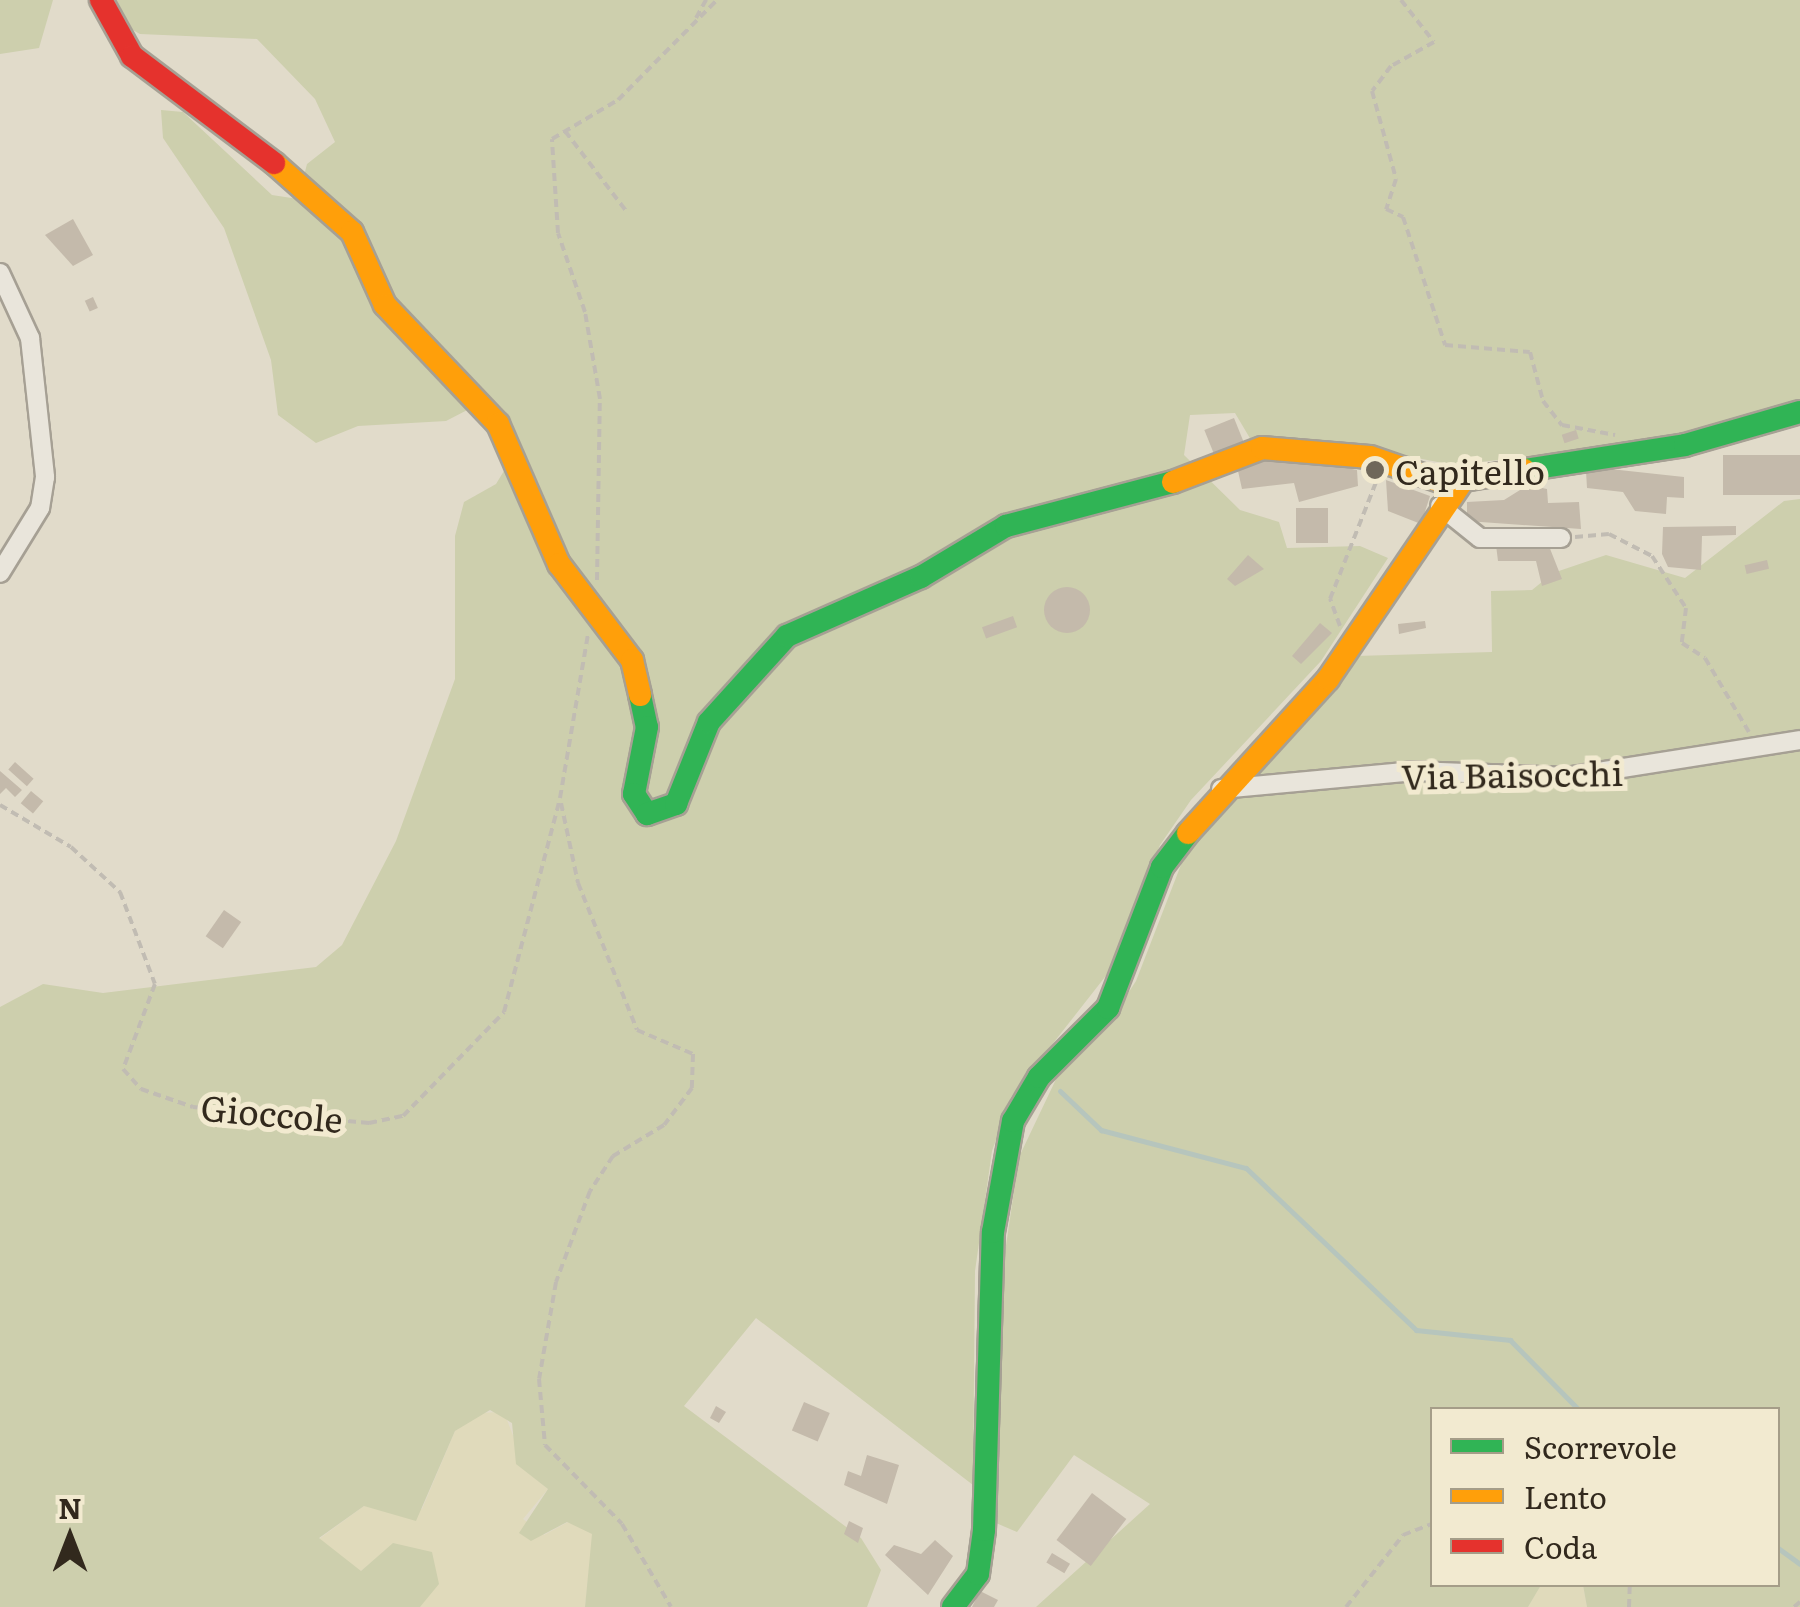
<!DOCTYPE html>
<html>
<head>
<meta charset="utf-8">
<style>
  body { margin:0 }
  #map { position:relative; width:1800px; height:1607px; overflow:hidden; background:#e1dbca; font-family:Literata,serif }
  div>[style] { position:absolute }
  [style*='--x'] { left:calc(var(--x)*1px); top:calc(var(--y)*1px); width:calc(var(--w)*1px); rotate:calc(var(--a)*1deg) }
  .farmland>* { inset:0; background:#e0dabb }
  .green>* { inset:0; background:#cdcfad }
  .stream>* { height:5px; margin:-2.5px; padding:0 2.5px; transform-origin:2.5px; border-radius:2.5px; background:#b6c5bd }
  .building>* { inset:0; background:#c4baab; transform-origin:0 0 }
  .round { border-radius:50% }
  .path>* { height:4px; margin-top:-2px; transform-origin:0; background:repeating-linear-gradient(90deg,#c1bcb3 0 8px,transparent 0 13px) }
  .roads { filter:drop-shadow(2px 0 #a6a094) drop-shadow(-2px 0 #a6a094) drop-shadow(0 2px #a6a094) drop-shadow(0 -2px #a6a094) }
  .street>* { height:18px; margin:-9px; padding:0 9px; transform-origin:9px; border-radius:9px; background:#e9e5db }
  .fast>* { height:22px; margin:-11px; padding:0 11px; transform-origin:11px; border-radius:11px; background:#30b455 }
  .slow>* { height:22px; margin:-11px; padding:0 11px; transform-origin:11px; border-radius:11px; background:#ff9f0a }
  .jam>* { height:22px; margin:-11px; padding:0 11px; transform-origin:11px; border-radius:11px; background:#e5322d }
  .dots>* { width:28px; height:28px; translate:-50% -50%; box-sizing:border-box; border:5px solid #f2ead0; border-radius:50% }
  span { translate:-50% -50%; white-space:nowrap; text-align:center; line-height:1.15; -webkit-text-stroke:10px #f2ead0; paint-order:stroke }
  .poi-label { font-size:35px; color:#32291d }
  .left { translate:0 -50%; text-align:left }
  .street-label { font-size:35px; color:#32291d }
  .legend { position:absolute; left:1430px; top:1407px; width:350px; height:180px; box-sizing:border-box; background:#f2ead0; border:2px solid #a59d88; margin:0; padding:12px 18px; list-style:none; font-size:30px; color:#32291d }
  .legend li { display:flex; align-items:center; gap:20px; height:50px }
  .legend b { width:50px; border:2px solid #a59d88 }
  .north { position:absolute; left:20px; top:1487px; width:100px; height:100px; -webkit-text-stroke:8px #f2ead0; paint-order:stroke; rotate:0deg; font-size:28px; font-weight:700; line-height:40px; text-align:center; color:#32291d }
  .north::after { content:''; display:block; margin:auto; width:35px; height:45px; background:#32291d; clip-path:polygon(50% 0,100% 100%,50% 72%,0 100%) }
</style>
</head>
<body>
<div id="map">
  <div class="farmland">
    <i style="clip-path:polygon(504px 1412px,527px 1472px,548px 1489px,523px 1519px,544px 1535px,568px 1522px,593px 1534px,585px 1607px,420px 1607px,394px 1543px,361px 1571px,325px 1551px,319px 1539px,364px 1506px,422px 1509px,455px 1431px,477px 1413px)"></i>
    <i style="clip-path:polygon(1541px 1584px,1583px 1585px,1587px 1607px,1528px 1607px)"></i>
  </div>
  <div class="green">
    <i style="clip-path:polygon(0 0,53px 0,39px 48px,0 54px)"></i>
    <i style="clip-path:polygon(106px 0,1800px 0,1800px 403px,1653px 443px,1453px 465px,1334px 442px,1251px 440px,1235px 413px,1190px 415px,1184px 455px,1240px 510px,1279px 522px,1287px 548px,1360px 546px,1388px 558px,1321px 661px,1191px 800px,1160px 845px,1112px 968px,1011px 1097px,992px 1151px,975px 1271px,973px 1485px,756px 1318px,684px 1406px,861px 1538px,881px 1570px,867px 1607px,585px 1607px,592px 1534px,567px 1522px,531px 1541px,519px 1533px,548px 1489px,516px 1464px,512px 1423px,490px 1410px,455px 1431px,416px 1521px,364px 1506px,319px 1538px,361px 1571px,393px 1543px,432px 1552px,439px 1584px,420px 1607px,0 1607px,0 1007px,43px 984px,103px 993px,316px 967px,342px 945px,396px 841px,455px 679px,455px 536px,464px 502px,496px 484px,510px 461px,475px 406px,446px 421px,358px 426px,316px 443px,278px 415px,271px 360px,224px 228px,163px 138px,161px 110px,183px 112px,272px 195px,298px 199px,307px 164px,335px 142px,315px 99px,257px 39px,140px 34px,113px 19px)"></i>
    <i style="clip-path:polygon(1800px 499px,1800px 1607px,1587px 1607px,1583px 1585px,1778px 1584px,1778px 1410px,1432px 1410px,1432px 1584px,1541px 1585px,1528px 1607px,1036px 1607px,1150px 1504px,1074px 1455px,1017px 1532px,996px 1523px,1002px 1273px,1019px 1157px,1058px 1075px,1102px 1033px,1136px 981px,1184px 857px,1356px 656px,1492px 652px,1491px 591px,1532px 590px,1553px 573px,1606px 555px,1685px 578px,1784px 501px)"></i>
  </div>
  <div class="stream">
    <i style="--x:1060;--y:1091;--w:57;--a:43.6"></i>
    <i style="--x:1101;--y:1130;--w:150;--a:14.7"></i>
    <i style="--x:1246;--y:1168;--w:235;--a:43.6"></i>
    <i style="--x:1416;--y:1330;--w:95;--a:6.1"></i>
    <i style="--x:1510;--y:1340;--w:98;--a:45.4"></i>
    <i style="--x:1778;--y:1548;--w:27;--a:36"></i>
  </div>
  <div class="building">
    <i style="clip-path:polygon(73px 219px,93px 255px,73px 266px,45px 235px)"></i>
    <i style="left:93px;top:297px;width:12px;height:9px;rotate:66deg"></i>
    <i style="left:1234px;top:418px;width:29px;height:32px;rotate:68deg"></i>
    <i style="left:1576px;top:430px;width:9px;height:15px;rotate:72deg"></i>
    <i style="clip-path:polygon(1277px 454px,1357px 470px,1358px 486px,1299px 502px,1294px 483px,1242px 489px,1236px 462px)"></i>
    <i style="left:1800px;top:455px;width:40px;height:77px;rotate:90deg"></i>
    <i style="clip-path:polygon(1601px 468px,1684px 477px,1684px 498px,1667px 497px,1666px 514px,1635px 511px,1623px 492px,1587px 488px,1586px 471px)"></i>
    <i style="clip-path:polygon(1386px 480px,1430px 496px,1421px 524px,1388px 511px)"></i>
    <i style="clip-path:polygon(1528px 485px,1547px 489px,1548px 503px,1579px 502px,1581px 529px,1467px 521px,1467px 502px,1504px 500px)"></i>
    <i style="left:1328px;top:508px;width:35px;height:32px;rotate:90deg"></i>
    <i style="clip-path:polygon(1736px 526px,1736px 535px,1702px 536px,1701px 570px,1668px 567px,1662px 554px,1663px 527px)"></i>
    <i style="clip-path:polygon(1547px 541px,1562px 579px,1542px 586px,1536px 561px,1498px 561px,1496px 545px)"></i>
    <i style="clip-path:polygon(1248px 555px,1264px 569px,1235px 586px,1227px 579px)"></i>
    <i style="left:1767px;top:560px;width:9px;height:23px;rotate:77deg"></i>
    <i class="round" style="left:1044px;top:587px;width:46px;height:46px"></i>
    <i style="left:1013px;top:616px;width:12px;height:33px;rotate:70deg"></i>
    <i style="clip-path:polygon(1425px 621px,1426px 628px,1399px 634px,1398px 624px)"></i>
    <i style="clip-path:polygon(1320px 623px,1332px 633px,1301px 664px,1292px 656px)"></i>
    <i style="left:15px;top:762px;width:25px;height:10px;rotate:42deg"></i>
    <i style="clip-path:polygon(0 771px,22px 790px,15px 797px,6px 788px,0 794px)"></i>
    <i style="left:31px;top:791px;width:16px;height:16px;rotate:40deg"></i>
    <i style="left:224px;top:910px;width:21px;height:32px;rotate:35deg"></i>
    <i style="left:804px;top:1402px;width:28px;height:31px;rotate:23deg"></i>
    <i style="clip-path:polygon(716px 1406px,726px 1412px,719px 1423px,710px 1418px)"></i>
    <i style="clip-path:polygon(867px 1455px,899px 1465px,887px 1504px,844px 1485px,848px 1471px,861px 1476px)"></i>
    <i style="left:1092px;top:1493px;width:43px;height:59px;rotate:37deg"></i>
    <i style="clip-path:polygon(849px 1521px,863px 1528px,858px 1543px,844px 1534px)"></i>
    <i style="clip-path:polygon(935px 1540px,953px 1556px,928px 1595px,885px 1555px,894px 1545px,921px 1554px)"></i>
    <i style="left:1052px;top:1553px;width:21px;height:11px;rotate:31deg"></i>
    <i style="clip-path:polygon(980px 1591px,998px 1600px,994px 1607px,972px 1607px)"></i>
  </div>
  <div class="path">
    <i style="--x:1401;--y:0;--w:53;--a:51.8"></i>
    <i style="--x:1434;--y:42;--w:49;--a:150.8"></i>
    <i style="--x:1391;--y:66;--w:31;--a:127"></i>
    <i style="--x:1372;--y:91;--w:91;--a:74.7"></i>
    <i style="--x:1396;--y:179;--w:32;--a:108"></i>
    <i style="--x:1386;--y:209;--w:19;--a:25"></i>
    <i style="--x:1403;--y:217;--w:135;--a:71.8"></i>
    <i style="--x:1445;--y:345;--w:85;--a:4.7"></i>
    <i style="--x:1530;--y:352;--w:51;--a:75.1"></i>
    <i style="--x:1543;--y:401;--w:31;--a:52"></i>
    <i style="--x:1562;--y:425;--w:54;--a:10.7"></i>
    <i style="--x:696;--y:18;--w:21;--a:-61"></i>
    <i style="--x:565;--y:131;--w:102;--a:52.6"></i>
    <i style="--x:1575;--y:537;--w:34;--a:-5"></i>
    <i style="--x:1609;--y:534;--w:48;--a:27.1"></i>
    <i style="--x:1652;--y:556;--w:62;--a:56.8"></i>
    <i style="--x:1686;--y:608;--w:35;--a:97"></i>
    <i style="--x:1682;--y:643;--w:27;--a:33"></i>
    <i style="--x:1705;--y:658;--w:86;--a:59.3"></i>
    <i style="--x:597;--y:580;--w:181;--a:-89.1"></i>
    <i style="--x:600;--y:399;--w:88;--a:-99.8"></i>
    <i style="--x:585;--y:312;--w:83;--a:-108.9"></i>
    <i style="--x:558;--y:233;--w:94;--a:-93.7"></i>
    <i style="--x:552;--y:139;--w:77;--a:-30.6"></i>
    <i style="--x:618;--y:100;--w:141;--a:-45.3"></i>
    <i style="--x:1340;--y:626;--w:29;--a:-110"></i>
    <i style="--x:1330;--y:599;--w:126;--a:-68.5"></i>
    <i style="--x:561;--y:803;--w:82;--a:78"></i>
    <i style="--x:578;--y:883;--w:158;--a:68.1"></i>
    <i style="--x:637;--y:1030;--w:61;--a:23.2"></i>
    <i style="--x:693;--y:1054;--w:34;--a:92"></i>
    <i style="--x:692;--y:1088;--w:46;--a:127.1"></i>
    <i style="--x:664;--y:1125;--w:60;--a:148.7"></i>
    <i style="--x:613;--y:1156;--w:42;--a:123.3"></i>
    <i style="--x:590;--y:1191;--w:97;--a:110.5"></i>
    <i style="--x:556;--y:1282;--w:98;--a:99.9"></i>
    <i style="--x:539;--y:1379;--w:66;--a:84.8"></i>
    <i style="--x:545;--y:1445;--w:110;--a:45.7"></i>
    <i style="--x:622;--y:1524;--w:96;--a:59.4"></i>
    <i style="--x:0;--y:805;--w:82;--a:30.6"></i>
    <i style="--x:71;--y:847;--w:67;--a:42.6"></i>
    <i style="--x:120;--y:892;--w:98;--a:69.2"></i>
    <i style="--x:155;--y:984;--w:91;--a:110.6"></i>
    <i style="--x:123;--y:1069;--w:27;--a:48"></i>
    <i style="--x:141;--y:1089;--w:55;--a:19.1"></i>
    <i style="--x:193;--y:1107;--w:177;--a:5.2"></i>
    <i style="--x:369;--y:1123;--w:35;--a:-12"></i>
    <i style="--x:403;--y:1116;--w:145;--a:-45.8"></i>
    <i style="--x:504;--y:1012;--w:221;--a:-75.3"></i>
    <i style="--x:560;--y:798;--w:165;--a:-80.3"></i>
    <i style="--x:1346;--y:1607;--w:92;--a:-51.6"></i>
    <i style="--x:1403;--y:1535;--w:31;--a:-21"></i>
    <i style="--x:1629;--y:1607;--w:23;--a:-88"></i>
    <i style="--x:1794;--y:1607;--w:8;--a:-40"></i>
  </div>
  <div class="roads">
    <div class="street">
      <i style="--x:0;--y:273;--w:72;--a:65.2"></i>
      <i style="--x:30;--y:338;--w:140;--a:83.8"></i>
      <i style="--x:45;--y:477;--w:31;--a:99"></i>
      <i style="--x:40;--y:508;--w:76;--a:121.6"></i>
      <i style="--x:1440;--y:506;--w:51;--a:38.7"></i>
      <i style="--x:1480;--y:538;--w:81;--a:0"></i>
      <i style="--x:1221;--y:789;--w:195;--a:-5.3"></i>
      <i style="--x:1415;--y:771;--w:151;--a:2.3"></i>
      <i style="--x:1566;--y:777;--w:237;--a:-9"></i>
    </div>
    <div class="fast">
      <i style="--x:1524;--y:470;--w:163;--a:-8.8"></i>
      <i style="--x:1685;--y:445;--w:120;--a:-16"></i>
      <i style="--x:640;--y:695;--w:33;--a:78"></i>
      <i style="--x:647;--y:727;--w:68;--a:101"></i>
      <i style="--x:634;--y:794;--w:24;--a:57"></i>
      <i style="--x:647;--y:814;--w:31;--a:-19"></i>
      <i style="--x:676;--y:804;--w:88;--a:-68.1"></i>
      <i style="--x:709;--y:722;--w:116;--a:-47.8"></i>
      <i style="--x:787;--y:636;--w:146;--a:-23.8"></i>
      <i style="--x:921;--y:577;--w:99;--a:-31"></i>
      <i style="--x:1006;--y:526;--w:173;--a:-14.8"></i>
      <i style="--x:953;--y:1607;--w:41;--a:-52.9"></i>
      <i style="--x:978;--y:1574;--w:44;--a:-82.2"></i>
      <i style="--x:984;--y:1530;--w:298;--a:-88.3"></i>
      <i style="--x:993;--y:1232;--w:113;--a:-79.8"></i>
      <i style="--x:1013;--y:1121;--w:51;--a:-59.4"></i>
      <i style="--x:1039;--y:1077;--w:98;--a:-45"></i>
      <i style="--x:1108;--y:1008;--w:151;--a:-69"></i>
      <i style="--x:1162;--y:867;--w:43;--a:-52.6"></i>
    </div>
    <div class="slow">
      <i style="--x:274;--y:163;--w:104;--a:41.5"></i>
      <i style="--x:352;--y:232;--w:80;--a:65.7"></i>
      <i style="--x:385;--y:305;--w:164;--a:46.5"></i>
      <i style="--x:498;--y:424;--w:153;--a:66.5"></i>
      <i style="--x:559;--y:564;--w:121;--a:52.8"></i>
      <i style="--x:632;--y:660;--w:36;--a:77"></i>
      <i style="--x:1173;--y:482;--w:95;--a:-20.9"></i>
      <i style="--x:1262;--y:448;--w:108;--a:4.8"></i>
      <i style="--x:1370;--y:457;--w:92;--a:19"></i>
      <i style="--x:1188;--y:833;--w:208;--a:-47.7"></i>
      <i style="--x:1328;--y:679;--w:240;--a:-55.8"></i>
      <i style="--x:1463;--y:480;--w:62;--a:-9.3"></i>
    </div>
    <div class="jam">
      <i style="--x:101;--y:0;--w:64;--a:61"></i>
      <i style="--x:132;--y:56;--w:178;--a:37"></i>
    </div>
  </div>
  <div class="dots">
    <i style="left:1375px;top:470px;background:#6f675a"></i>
  </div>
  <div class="poi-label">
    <span class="left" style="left:1395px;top:470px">Capitello</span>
  </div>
  <div class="street-label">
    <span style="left:1512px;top:773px;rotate:-1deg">Via Baisocchi</span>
    <span style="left:272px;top:1112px;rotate:5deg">Gioccole</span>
  </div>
  <ul class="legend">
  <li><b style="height:12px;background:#30b455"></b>Scorrevole</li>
  <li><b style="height:12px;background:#ff9f0a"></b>Lento</li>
  <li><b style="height:12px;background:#e5322d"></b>Coda</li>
  </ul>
  <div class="north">N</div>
</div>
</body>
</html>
